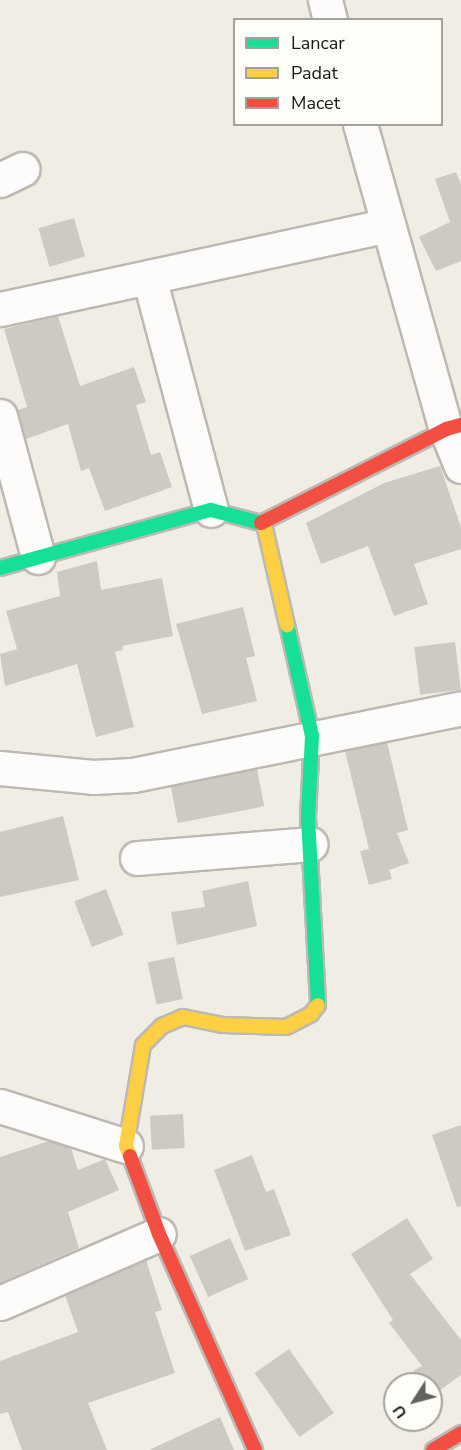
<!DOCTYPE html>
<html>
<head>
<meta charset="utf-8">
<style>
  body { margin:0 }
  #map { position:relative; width:461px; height:1450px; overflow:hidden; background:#f0ede5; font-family:"Nunito Sans",sans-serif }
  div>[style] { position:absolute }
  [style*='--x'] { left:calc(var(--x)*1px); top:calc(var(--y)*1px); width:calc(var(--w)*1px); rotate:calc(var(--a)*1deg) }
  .building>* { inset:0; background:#cdcac4; transform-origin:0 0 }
  .roads { filter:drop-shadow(2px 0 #bbb9b2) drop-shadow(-2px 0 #bbb9b2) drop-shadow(0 2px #bbb9b2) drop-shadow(0 -2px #bbb9b2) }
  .street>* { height:33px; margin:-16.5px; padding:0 16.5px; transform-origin:16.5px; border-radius:16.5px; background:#fdfcfb }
  .fast>* { height:14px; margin:-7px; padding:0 7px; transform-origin:7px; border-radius:7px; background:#16e098 }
  .slow>* { height:14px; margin:-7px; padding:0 7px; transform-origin:7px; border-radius:7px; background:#ffcf43 }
  .jam>* { height:14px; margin:-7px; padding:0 7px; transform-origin:7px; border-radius:7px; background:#f24e42 }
  span { translate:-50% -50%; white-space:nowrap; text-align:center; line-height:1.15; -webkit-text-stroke:5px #fefdf7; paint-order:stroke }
  .legend { position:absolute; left:233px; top:18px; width:210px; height:108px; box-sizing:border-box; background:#fefdf7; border:2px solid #a2a19b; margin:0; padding:8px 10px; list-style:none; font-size:18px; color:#191712 }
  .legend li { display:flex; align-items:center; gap:12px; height:30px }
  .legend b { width:30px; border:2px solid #a2a19b }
  .north { position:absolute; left:383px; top:1372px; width:60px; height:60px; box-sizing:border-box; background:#fefdf7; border:2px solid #a2a19b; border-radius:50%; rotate:234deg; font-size:16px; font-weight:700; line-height:24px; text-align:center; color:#191712 }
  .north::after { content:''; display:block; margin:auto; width:21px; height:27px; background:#64625c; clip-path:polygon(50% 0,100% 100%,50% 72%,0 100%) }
</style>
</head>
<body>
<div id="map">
  <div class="building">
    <i style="clip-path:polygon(456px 172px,461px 185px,461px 261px,436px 271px,419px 237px,450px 222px,435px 179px)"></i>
    <i style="left:74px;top:218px;width:40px;height:37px;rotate:74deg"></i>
    <i style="clip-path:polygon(58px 316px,80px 386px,134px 367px,146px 402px,136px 405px,151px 455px,160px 452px,172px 487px,105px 511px,89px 468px,81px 471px,68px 424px,26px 439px,18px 410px,27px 407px,4px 329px)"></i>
    <i style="clip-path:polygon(440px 466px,461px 527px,461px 549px,414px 564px,428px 604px,394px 616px,368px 546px,321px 564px,306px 523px,384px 483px)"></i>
    <i style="clip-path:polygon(97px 561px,101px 590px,162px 578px,173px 636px,122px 646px,123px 650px,115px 652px,134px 727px,96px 737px,77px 664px,5px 686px,0 654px,17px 649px,6px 611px,60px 596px,57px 572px)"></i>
    <i style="clip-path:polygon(243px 607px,255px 656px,246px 658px,257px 701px,202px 714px,176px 624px)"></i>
    <i style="left:455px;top:642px;width:48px;height:41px;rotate:83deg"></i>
    <i style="clip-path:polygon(387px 742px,408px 830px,397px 833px,409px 863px,389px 870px,392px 879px,369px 885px,360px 851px,369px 849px,345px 751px)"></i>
    <i style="left:257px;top:769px;width:38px;height:88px;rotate:79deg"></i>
    <i style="clip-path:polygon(63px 816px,79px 880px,0 897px,0 832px)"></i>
    <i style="clip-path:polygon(248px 881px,257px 926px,177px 945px,171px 912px,205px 907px,202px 891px)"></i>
    <i style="left:106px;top:889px;width:49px;height:34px;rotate:69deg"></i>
    <i style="left:174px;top:957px;width:43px;height:27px;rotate:78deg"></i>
    <i style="left:183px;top:1114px;width:34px;height:33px;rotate:87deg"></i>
    <i style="clip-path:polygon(461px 1125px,461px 1206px,457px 1207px,432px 1135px)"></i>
    <i style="clip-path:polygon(49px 1141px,71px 1148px,78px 1170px,105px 1159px,119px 1190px,68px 1212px,79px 1248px,0 1283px,0 1157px)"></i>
    <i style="clip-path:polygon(252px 1155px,266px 1192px,274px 1189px,291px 1235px,245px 1251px,214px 1170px)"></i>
    <i style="clip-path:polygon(407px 1218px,433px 1259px,410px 1274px,461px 1340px,461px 1375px,432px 1396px,431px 1384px,423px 1384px,413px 1371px,422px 1366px,389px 1323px,393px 1320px,351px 1254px)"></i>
    <i style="left:230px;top:1238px;width:45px;height:44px;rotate:66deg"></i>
    <i style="clip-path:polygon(146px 1260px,162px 1310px,155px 1312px,175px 1373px,88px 1403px,107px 1450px,22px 1450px,8px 1412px,0 1414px,0 1361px,78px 1332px,65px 1295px)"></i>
    <i style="left:289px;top:1349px;width:78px;height:42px;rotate:55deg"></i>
    <i style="clip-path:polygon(220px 1417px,234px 1450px,149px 1450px)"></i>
  </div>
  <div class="roads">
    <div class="street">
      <i style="--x:325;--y:0;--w:21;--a:76"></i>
      <i style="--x:360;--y:124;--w:317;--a:74.3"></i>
      <i style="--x:446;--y:429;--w:40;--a:68"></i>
      <i style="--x:0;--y:180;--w:25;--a:-26"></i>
      <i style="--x:149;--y:277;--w:241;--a:75.1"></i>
      <i style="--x:0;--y:309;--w:396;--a:-12.2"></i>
      <i style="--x:0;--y:416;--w:146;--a:74.9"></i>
      <i style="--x:0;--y:768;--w:93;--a:5.5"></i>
      <i style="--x:93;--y:777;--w:40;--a:-2.9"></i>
      <i style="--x:133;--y:775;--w:335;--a:-11.5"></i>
      <i style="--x:137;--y:858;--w:174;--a:-4.6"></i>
      <i style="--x:0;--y:1106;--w:132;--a:17.6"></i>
      <i style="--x:0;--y:1303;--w:173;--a:-23.5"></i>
    </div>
    <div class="fast">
      <i style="--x:0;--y:568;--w:219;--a:-15.4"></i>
      <i style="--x:211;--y:510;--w:52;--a:14.6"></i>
      <i style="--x:287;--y:625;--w:114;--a:77.3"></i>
      <i style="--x:312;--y:736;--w:82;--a:92.8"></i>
      <i style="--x:308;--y:818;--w:187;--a:86.9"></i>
    </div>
    <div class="slow">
      <i style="--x:264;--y:524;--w:104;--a:77.2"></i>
      <i style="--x:130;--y:1156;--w:11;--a:-112"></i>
      <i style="--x:126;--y:1146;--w:102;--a:-80.4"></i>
      <i style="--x:143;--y:1045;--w:27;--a:-45"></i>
      <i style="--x:162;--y:1026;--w:23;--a:-23"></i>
      <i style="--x:183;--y:1017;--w:41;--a:11.3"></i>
      <i style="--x:223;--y:1025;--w:63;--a:1.8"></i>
      <i style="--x:286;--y:1027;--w:28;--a:-27"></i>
      <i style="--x:311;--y:1014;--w:11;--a:-52"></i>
    </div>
    <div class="jam">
      <i style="--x:261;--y:523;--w:208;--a:-26.9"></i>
      <i style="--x:446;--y:429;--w:16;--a:-15"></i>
      <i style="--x:130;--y:1156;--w:83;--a:69.6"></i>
      <i style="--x:159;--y:1234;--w:236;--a:66"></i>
      <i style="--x:433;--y:1450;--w:33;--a:-31"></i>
    </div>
  </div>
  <ul class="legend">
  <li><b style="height:8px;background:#16e098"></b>Lancar</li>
  <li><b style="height:8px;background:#ffcf43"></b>Padat</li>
  <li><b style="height:8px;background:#f24e42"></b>Macet</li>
  </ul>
  <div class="north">U</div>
</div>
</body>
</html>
